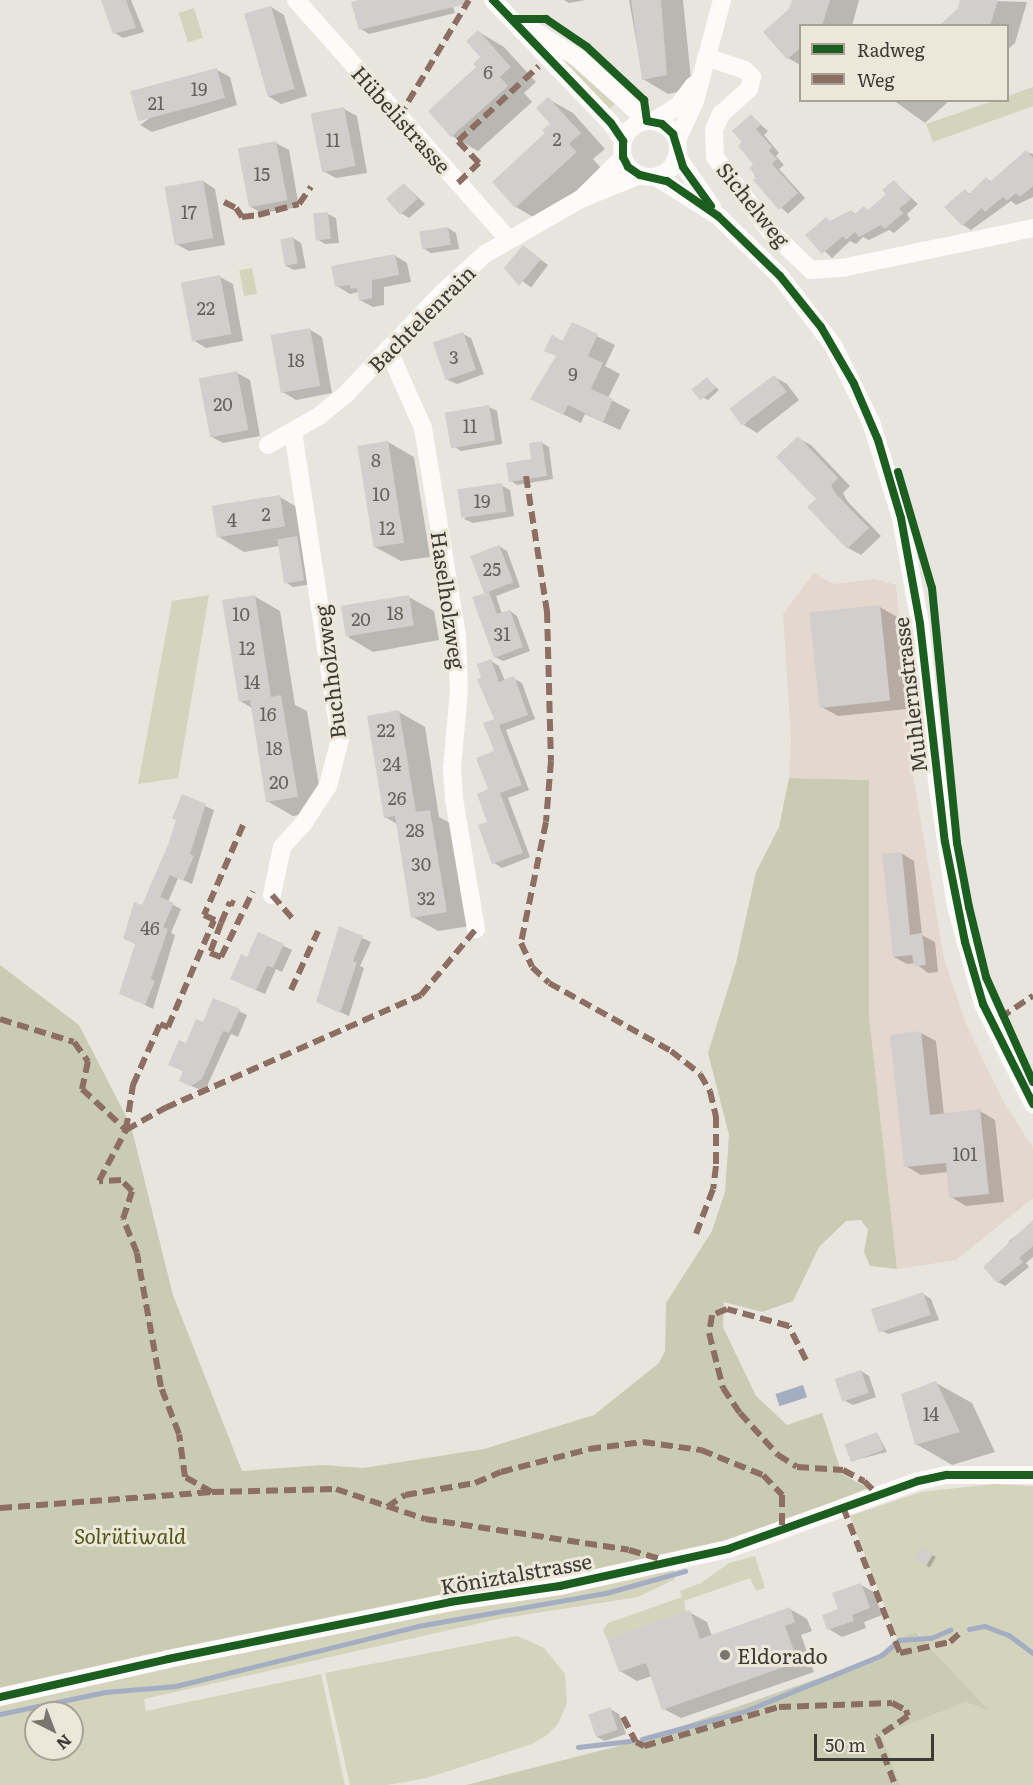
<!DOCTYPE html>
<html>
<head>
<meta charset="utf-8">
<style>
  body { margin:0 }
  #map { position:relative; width:1033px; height:1785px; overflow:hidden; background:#e8e5de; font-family:Literata,serif }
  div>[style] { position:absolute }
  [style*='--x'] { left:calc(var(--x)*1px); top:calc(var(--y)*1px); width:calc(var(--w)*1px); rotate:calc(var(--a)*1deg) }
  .industrial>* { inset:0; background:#e4d7ce }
  .green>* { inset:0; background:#d4d4bc; transform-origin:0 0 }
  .forest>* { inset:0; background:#cacbb3 }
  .water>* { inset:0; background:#a3aec3; transform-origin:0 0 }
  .shadow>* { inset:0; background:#0003; transform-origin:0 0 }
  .stream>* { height:4.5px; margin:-2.25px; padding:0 2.25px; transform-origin:2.25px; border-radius:2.25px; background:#a3aec3 }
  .building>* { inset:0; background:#d2cecd; transform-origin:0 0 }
  .minor>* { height:18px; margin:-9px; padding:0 9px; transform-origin:9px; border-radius:9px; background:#fcfbfa }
  .minor>.ring { margin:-9px; padding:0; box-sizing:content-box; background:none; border:18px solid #fcfbfa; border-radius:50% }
  .quiet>* { height:6px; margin-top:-3px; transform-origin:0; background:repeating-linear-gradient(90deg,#8d6e63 0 12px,transparent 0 18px) }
  .cycleway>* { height:8px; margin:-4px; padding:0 4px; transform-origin:4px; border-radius:4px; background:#1b5e20 }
  .dots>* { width:16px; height:16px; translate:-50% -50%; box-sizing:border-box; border:3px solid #ede7d9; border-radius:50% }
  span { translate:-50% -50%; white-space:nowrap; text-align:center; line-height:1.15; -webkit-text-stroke:6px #ede7d9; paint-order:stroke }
  .number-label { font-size:18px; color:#66635e }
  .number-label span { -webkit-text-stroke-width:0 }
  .street-label { font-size:21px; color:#3d3b35 }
  .park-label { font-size:21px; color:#525516; font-style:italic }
  .poi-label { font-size:21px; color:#3d3b35 }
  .left { translate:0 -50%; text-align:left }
  .legend { position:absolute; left:799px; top:24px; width:210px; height:78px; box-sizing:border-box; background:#ede7d9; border:2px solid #a7a297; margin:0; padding:8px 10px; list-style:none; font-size:18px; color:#3d3b35 }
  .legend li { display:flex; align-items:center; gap:12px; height:30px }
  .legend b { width:30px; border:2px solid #a7a297 }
  .north { position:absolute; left:24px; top:1701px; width:60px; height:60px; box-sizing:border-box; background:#ede7d9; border:2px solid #a7a297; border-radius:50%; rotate:138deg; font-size:16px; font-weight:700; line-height:24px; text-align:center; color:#3d3b35 }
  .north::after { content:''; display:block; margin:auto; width:21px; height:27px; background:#797670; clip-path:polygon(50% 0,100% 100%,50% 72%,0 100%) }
  .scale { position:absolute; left:814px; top:1734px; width:120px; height:27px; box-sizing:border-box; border:3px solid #3d3b35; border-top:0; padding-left:8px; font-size:18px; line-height:21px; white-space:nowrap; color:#3d3b35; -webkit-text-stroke:4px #ede7d9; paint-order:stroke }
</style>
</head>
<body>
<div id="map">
  <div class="industrial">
    <i style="clip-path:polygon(814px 573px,834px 584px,875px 579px,896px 585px,913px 775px,944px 959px,966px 1024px,1003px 1101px,1033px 1148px,1033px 1198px,956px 1260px,897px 1269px,869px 1016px,869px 780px,789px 778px,791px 738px,783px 614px)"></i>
  </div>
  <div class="green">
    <i style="left:194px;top:8px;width:31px;height:16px;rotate:73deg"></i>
    <i style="clip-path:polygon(545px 46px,567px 62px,615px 104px,607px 111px)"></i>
    <i style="clip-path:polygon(1033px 87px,1033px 106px,933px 142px,926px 124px,993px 101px,1008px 100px,1008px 96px)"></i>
    <i style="left:252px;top:268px;width:26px;height:13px;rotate:79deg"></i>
    <i style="clip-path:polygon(209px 595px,178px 778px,138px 784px,172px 601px)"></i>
    <i style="clip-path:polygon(994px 1484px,1033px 1486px,1033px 1785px,900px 1785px,880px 1735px,966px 1702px,987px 1710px,917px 1632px,897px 1639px,850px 1516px,921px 1492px)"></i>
    <i style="clip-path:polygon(755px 1556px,765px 1588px,756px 1591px,750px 1578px,684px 1601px,686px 1612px,607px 1639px,603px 1630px,608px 1623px,682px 1597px,680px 1591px,701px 1583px,729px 1563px)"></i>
    <i style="clip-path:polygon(evenodd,673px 1560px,675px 1579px,638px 1597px,498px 1619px,144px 1699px,146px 1711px,321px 1674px,345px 1785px,0 1785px,0 1697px,295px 1635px,449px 1592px,531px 1591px,673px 1560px,36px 1713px,72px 1713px,72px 1749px,36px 1749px,36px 1713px)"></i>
    <i style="clip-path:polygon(517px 1636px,544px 1648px,565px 1674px,567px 1703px,558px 1724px,547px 1735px,532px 1744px,427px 1778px,387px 1785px,350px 1785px,325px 1673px)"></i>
  </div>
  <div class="forest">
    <i style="clip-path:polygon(789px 778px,869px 780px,869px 1016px,897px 1269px,870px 1266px,864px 1252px,868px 1230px,861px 1220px,846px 1221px,819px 1247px,793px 1301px,762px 1312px,724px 1302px,723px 1327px,756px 1396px,787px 1425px,822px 1413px,842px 1474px,868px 1488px,763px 1530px,673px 1560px,531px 1591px,449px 1592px,295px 1635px,0 1697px,0 965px,79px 1025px,131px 1126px,173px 1295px,242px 1471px,323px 1465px,363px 1468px,484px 1449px,594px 1415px,659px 1363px,665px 1351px,666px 1303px,712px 1231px,725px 1192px,729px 1135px,708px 1053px,736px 963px,756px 872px,779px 827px)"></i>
    <i style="clip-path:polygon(916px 1632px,989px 1711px,966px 1702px,881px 1735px,900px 1785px,466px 1785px,642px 1740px,874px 1659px,897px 1639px)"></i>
  </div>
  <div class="water">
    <i style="left:803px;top:1385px;width:13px;height:29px;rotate:72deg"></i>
  </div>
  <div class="shadow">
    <i style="clip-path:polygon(102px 0,131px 0,144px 32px,123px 38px,115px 33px)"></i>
    <i style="clip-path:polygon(367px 0,451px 0,455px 13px,369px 34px,361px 29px)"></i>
    <i style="clip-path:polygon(564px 0,586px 0,569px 3px)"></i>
    <i style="clip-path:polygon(629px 0,683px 0,692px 89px,668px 94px,643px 79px)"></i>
    <i style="clip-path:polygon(793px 0,859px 0,852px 26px,800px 26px,800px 65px,788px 58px,765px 33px,790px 10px)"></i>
    <i style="clip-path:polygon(962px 0,1027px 2px,1015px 43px,1008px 49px,1008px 26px,941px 26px,959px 9px)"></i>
    <i style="clip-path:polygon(271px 7px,284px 15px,307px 96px,281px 104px,268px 96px)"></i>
    <i style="clip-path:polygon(479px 32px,504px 47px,536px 82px,524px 93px,532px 102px,478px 151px,452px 136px,430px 111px,478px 68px,483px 57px)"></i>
    <i style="clip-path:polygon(217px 70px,230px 77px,237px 105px,152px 132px,140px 125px)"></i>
    <i style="clip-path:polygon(548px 99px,573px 113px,605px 149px,593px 159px,601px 168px,542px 222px,516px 207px,494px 182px,547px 134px,552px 124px)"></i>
    <i style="clip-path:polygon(893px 100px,950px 100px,925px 123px)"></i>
    <i style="clip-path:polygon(344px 109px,357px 116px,367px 173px,336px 178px,323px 171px)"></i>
    <i style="clip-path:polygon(751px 116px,768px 131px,764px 135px,779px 153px,776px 156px,784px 165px,779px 169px,805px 198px,788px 214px,762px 189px,751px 168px,755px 164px,744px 143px)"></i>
    <i style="clip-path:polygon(276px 143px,289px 150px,299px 207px,262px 213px,249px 206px)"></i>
    <i style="clip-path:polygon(1026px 152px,1033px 154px,1033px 197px,1016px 205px,1011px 201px,971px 230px,963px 225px,965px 191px,970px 194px,987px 179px,992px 182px)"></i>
    <i style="clip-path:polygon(203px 181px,215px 189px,225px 245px,189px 251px,176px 244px)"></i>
    <i style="clip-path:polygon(894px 182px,918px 204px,907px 214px,910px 219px,894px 233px,889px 230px,869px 240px,863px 237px,856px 244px,850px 241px,832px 258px,808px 235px,851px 211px,857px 215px,864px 208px,870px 211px,888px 194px)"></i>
    <i style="clip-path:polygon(404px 184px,425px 204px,409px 218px,401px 213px)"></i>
    <i style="clip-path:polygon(328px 214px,336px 218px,339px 243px,325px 244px,317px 239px)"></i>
    <i style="clip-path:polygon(448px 228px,456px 233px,459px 249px,431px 253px,423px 248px)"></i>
    <i style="clip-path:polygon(293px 238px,301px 243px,306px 268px,294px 270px,286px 266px)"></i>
    <i style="left:524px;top:247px;width:30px;height:28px;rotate:37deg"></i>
    <i style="clip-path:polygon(394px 255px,407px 263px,411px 282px,384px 287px,384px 305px,373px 307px,360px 300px,359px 292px,350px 294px,337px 286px)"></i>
    <i style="clip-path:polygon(220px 277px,233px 284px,243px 341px,206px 348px,193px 340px)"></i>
    <i style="clip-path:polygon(572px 324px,615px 345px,605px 366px,620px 374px,608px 398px,630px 410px,620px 430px,585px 414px,581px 423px,532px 399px,557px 356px,552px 336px,564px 342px)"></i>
    <i style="clip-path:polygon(309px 329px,322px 337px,332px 393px,296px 400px,283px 392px)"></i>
    <i style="clip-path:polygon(463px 334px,471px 338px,484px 374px,457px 384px,448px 380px)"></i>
    <i style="clip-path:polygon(237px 373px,250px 380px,260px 436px,223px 443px,210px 436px)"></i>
    <i style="clip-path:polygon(774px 377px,787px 384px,799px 400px,757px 433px,744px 425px)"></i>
    <i style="clip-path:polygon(707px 379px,719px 390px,708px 400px,704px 398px)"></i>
    <i style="clip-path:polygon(489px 407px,497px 411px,502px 444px,461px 451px,453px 446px)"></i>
    <i style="clip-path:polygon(798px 438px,811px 445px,850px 486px,843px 493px,848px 502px,881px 536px,861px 555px,848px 548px,818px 499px)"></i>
    <i style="clip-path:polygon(388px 442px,414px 457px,430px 557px,401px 561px,375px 547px)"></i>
    <i style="clip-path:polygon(542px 443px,549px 447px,553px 479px,517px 485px,511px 481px,533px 460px)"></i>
    <i style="clip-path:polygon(501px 485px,510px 490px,514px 516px,473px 523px,464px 519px)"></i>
    <i style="clip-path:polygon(280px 497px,305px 512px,312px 584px,293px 587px,285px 582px,279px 546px,244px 552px,219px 537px)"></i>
    <i style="clip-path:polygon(499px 546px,507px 551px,520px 587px,496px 596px,502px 614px,510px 611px,517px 616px,530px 651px,503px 661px,495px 657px,485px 592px)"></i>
    <i style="clip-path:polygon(254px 596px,280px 611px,295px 705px,307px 711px,323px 811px,293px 816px,267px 801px,252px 708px,240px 701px)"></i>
    <i style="clip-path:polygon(409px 597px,434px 611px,439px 640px,373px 652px,348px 637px)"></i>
    <i style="clip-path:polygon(880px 607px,897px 617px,907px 709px,838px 716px,820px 706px)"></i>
    <i style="clip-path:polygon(491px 661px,499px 666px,505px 681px,513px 678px,522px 683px,535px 719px,506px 730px,529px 790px,508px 798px,530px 857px,502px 868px,494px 863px,489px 823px,496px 720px,483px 679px)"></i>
    <i style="clip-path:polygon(399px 712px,425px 727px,439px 817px,455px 826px,471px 926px,438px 931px,413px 917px,397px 824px,385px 817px)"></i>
    <i style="clip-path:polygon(183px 796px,214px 810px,192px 884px,178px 878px,168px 902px,181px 909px,171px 933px,175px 935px,153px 1009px,121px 993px,137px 944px,142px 907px,169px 846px)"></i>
    <i style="clip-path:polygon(901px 853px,914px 861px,922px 935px,935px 942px,938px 972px,928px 973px,915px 963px,907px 964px,894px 957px)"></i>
    <i style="clip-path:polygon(340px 928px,371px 942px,360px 966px,364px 968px,349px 1016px,326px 1006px)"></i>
    <i style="clip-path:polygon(259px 934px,292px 950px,282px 972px,276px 969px,265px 994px,240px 983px)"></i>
    <i style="clip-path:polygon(239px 1011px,247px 1015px,238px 1037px,231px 1034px,207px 1086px,201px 1090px,189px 1085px,185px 1072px,187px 1045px,204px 1024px)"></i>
    <i style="clip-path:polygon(921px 1033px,936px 1041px,944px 1115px,980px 1111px,995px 1120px,1004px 1202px,966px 1206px,951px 1197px,948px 1172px,921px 1175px,906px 1166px)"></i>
    <i style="clip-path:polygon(1033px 1222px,1033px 1257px,1026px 1263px,1029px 1267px,1005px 1286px,998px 1282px,1012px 1246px,1008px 1242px)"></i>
    <i style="clip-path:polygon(923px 1294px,931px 1299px,939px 1320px,888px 1334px,880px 1330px,872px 1309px)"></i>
    <i style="clip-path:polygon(861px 1371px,869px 1376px,876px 1397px,853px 1405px,845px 1401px)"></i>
    <i style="clip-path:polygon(936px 1383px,972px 1403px,995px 1452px,952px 1465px,916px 1444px)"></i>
    <i style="clip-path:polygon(877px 1433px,887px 1452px,852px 1461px)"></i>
    <i style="left:922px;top:1549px;width:16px;height:12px;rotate:30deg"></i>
    <i style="clip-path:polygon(861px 1585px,874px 1592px,882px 1615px,864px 1622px,866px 1628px,842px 1637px,829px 1629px)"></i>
    <i style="clip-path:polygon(790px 1609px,807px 1619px,812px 1631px,801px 1635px,814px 1672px,681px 1718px,664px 1709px,652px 1676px,637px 1681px,620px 1671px,689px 1612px,707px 1622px,712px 1636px)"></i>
    <i style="clip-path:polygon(610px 1709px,619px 1714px,626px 1734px,605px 1741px,597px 1737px)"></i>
  </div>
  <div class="stream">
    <i style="--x:985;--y:1626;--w:26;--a:21"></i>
    <i style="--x:1009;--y:1635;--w:30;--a:37"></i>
    <i style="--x:969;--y:1629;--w:16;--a:-11"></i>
    <i style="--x:0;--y:1714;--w:107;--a:-11.8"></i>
    <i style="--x:105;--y:1692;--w:71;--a:-4.8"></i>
    <i style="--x:176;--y:1686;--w:249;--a:-13.9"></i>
    <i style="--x:418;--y:1626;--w:191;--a:-10"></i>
    <i style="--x:606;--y:1593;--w:82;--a:-15.6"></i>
    <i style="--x:642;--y:1739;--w:107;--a:-15.2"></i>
    <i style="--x:745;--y:1711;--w:148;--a:-22.2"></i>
    <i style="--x:882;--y:1655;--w:23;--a:-41"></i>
    <i style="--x:899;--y:1640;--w:32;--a:-4"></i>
    <i style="--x:931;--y:1638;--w:21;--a:-23"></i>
    <i style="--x:578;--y:1747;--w:52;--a:-6.6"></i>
  </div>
  <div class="building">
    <i style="clip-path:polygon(101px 0,126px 0,136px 28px,113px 34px)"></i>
    <i style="clip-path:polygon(359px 0,465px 0,466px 4px,359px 30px,351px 2px)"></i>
    <i style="clip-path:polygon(631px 0,661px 0,667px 75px,642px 80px)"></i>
    <i style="clip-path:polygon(792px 0,830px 0,822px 26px,801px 26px,801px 48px,787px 59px,763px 32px,789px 9px)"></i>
    <i style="clip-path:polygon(960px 0,998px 0,990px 26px,939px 26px,958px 8px)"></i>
    <i style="left:271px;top:6px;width:86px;height:28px;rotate:74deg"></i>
    <i style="clip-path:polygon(478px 30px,511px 67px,500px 77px,508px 86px,451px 137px,428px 111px,476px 67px,473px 64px,480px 57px,466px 41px)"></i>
    <i style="left:217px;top:68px;width:31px;height:90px;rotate:75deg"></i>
    <i style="clip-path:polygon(548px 97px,581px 133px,569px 144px,577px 152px,515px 208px,492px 182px,545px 133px,542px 130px,550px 124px,536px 108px)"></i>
    <i style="left:344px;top:107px;width:60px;height:34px;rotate:79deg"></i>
    <i style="clip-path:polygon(751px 114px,761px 125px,756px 129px,772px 147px,769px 151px,777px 159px,772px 164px,798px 193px,779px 210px,753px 180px,757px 177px,749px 168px,753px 164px,738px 146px,742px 142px,732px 131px)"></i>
    <i style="left:276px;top:141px;width:60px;height:39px;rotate:79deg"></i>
    <i style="clip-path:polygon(1026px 150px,1033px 158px,1033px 186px,1020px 197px,1016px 193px,1007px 201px,1003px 197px,985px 212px,982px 208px,962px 226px,944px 207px,965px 189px,969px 194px,986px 177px,990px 182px)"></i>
    <i style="left:203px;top:180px;width:59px;height:39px;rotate:80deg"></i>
    <i style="clip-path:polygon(894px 180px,911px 199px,899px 209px,903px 213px,885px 229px,881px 225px,859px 237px,855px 232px,846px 240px,843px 236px,822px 254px,805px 235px,826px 217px,830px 221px,851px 210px,855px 214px,864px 206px,868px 210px,886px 194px,882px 190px)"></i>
    <i style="left:404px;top:183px;width:21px;height:24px;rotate:49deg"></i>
    <i style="left:328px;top:212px;width:27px;height:15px;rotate:84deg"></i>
    <i style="left:448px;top:227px;width:18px;height:29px;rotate:81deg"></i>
    <i style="left:293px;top:237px;width:27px;height:13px;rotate:80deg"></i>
    <i style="clip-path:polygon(523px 245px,541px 259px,519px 286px,504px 268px)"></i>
    <i style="clip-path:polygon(395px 254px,399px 275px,372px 280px,372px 298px,359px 301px,357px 288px,350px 289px,350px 285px,335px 287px,331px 266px)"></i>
    <i style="left:220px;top:275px;width:60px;height:40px;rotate:79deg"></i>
    <i style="clip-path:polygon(572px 322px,598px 334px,588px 356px,603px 363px,591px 389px,613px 399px,603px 422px,568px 405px,563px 415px,530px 399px,556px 356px,544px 351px,552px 334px,562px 342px)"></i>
    <i style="left:310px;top:328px;width:59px;height:40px;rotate:80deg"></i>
    <i style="left:463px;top:332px;width:40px;height:32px;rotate:71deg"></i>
    <i style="left:237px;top:371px;width:60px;height:39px;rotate:79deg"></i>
    <i style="left:774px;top:375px;width:21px;height:56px;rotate:53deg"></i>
    <i style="left:707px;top:377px;width:14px;height:20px;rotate:51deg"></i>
    <i style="left:489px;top:405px;width:36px;height:45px;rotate:80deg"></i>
    <i style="clip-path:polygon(798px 436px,838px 478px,831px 485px,835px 493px,869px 528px,847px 549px,807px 507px,816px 499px,776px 457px)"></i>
    <i style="left:388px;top:441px;width:103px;height:31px;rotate:81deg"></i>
    <i style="clip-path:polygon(542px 441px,547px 476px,509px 482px,506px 463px,531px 459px,529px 443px)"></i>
    <i style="left:502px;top:483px;width:29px;height:45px;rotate:82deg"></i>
    <i style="left:280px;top:495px;width:32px;height:69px;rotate:81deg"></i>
    <i style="left:297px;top:536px;width:45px;height:20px;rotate:81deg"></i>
    <i style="left:499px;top:545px;width:40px;height:31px;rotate:69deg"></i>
    <i style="clip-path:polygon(489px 592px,497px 614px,510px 610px,523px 647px,494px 658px,472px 597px)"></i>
    <i style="clip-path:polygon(255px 595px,271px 697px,281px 695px,298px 797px,266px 802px,250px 700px,239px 702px,222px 600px)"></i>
    <i style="left:409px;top:595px;width:31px;height:69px;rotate:81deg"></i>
    <i style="left:880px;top:605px;width:96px;height:71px;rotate:84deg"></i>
    <i style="clip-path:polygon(491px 659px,499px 682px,514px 676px,528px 715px,499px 725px,522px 785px,500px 793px,523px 853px,492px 864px,478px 825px,487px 822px,477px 794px,488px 789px,476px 758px,494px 751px,483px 723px,494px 719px,477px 679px,481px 678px,477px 664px)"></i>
    <i style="clip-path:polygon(399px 710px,416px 812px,430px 810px,447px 912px,411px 918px,395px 816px,384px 818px,367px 716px)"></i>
    <i style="clip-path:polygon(182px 794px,206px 804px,190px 854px,194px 856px,183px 881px,170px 875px,160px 897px,174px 903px,163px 927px,168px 929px,151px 979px,155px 981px,145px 1005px,119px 994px,135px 944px,123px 939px,134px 902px,142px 905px,168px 845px,176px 820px,172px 818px)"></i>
    <i style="clip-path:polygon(902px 852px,910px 935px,922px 933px,926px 965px,914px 966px,912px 955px,893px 957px,882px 854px)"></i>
    <i style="clip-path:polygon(339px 926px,363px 936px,353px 961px,357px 962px,340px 1013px,316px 1002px)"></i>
    <i style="clip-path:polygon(258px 932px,284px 944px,273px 968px,267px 966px,256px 990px,230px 979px,241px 954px,247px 957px)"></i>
    <i style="clip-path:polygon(213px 998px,240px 1009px,229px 1033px,223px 1031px,202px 1079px,191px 1086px,179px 1081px,183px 1071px,168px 1065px,179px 1040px,186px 1043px,196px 1019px,203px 1022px)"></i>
    <i style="clip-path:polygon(921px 1031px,930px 1115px,980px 1109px,989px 1194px,949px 1198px,946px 1163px,904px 1167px,890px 1035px)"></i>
    <i style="clip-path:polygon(1033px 1220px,1033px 1246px,1019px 1258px,1023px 1262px,997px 1283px,983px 1267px)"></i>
    <i style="left:923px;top:1292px;width:24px;height:55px;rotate:71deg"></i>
    <i style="left:861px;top:1370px;width:24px;height:28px;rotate:71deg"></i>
    <i style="clip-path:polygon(936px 1381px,960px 1432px,915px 1445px,901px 1394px)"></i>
    <i style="left:877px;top:1432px;width:19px;height:35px;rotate:69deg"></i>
    <i style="left:921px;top:1547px;width:14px;height:14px;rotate:30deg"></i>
    <i style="clip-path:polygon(861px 1583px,870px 1608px,852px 1615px,854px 1621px,827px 1630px,822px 1615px,838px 1609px,832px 1593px)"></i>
    <i style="clip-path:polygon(790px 1607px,795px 1622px,785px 1626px,798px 1662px,662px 1710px,646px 1663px,619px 1672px,607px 1639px,690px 1610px,700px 1639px)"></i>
    <i style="left:610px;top:1707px;width:24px;height:23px;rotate:71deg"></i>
  </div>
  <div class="minor">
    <i style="--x:296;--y:0;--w:319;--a:48.4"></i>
    <i style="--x:493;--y:0;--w:170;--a:46.2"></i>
    <i style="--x:611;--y:123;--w:22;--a:56"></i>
    <i style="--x:522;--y:24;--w:66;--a:31.3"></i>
    <i style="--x:578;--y:58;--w:93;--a:42.4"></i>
    <i style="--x:706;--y:57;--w:41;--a:18.4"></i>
    <i style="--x:745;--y:70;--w:10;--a:45"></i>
    <i style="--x:752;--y:77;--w:12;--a:104"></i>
    <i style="--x:749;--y:89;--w:38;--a:138"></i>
    <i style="--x:721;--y:114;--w:17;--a:114"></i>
    <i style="--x:714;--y:130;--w:27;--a:88"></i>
    <i style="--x:715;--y:157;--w:91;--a:53.5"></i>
    <i style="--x:769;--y:230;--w:58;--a:43.6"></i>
    <i style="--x:811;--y:270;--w:31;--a:-4"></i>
    <i style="--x:842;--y:268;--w:195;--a:-11.8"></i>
    <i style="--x:654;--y:121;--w:28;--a:-32"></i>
    <i style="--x:678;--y:106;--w:26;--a:-53"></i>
    <i class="ring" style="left:622px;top:121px;width:38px;height:38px"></i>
    <i style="--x:677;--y:140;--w:43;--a:-65.2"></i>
    <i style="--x:695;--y:101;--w:105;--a:-75"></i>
    <i style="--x:677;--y:156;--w:62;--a:55.5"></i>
    <i style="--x:656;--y:177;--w:73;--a:32.2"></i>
    <i style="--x:718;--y:216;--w:86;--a:44.1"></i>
    <i style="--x:780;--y:276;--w:87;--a:52.5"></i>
    <i style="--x:833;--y:345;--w:86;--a:63.7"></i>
    <i style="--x:871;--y:422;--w:101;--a:72.6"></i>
    <i style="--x:901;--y:518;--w:108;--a:79.8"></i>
    <i style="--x:920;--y:624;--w:166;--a:83.8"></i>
    <i style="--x:938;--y:789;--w:118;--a:81.3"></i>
    <i style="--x:956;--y:906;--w:102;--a:74.6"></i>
    <i style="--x:983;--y:1004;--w:112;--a:63.4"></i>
    <i style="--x:585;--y:195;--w:54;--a:-45"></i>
    <i style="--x:388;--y:349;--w:86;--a:66.1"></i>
    <i style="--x:423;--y:428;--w:210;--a:80.7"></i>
    <i style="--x:457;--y:635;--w:55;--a:87.9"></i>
    <i style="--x:459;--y:690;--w:78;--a:95.1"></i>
    <i style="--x:452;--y:768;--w:31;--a:86"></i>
    <i style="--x:454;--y:799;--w:132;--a:80.4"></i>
    <i style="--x:268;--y:445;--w:59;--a:-29.6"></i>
    <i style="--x:319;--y:416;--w:36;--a:-39"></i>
    <i style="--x:347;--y:393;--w:138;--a:-46.5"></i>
    <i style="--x:442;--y:293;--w:58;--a:-42.2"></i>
    <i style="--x:485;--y:254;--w:108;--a:-29.9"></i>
    <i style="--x:579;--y:200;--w:66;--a:-22.3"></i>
    <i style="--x:272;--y:895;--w:49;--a:-78.2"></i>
    <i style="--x:282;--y:847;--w:31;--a:-48"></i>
    <i style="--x:303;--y:824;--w:45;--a:-56.7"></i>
    <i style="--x:328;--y:786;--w:49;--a:-75.7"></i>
    <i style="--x:340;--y:739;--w:310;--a:-98.7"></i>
    <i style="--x:0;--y:1697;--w:172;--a:-12.7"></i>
    <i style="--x:168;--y:1659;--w:288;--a:-11.4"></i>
    <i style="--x:450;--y:1602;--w:111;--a:-8.3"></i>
    <i style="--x:560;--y:1586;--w:172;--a:-12.4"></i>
    <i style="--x:728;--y:1549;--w:202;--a:-19.7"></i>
    <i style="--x:918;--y:1481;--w:30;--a:-12"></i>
    <i style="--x:947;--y:1475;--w:86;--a:0"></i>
  </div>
  <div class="quiet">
    <i style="--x:399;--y:117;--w:136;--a:-59.1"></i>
    <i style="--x:458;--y:183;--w:29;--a:-44"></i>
    <i style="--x:479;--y:163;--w:30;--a:-134"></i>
    <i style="--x:458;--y:141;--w:110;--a:-42.8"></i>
    <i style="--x:224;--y:202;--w:13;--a:27"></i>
    <i style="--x:236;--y:208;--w:11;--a:56"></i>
    <i style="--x:242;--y:217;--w:16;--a:-7"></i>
    <i style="--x:258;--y:215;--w:42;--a:-15"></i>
    <i style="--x:299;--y:204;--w:21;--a:-55"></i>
    <i style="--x:526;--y:476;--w:137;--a:81.2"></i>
    <i style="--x:547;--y:611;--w:150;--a:88.5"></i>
    <i style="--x:551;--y:761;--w:61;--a:94.7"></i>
    <i style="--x:546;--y:822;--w:124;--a:101.7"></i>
    <i style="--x:521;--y:943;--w:26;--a:65"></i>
    <i style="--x:532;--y:967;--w:23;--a:43"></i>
    <i style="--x:549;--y:983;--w:140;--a:29.1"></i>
    <i style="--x:671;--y:1051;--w:37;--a:38"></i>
    <i style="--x:700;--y:1074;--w:20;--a:60"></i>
    <i style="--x:710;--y:1091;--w:26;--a:77"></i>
    <i style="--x:716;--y:1116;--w:50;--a:90"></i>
    <i style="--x:716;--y:1166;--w:23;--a:97"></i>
    <i style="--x:713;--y:1189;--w:48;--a:110.7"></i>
    <i style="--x:243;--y:825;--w:98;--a:113.4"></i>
    <i style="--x:204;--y:915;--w:19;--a:25"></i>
    <i style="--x:221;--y:923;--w:32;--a:110"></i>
    <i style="--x:210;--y:953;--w:12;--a:20"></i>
    <i style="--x:221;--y:957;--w:73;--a:-64.1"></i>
    <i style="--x:272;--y:895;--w:33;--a:49"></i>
    <i style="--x:221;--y:923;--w:23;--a:-67"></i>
    <i style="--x:230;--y:902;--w:5;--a:22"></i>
    <i style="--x:291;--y:990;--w:65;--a:-65.4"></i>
    <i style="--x:1000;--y:1018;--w:40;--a:-34"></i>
    <i style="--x:0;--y:1019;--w:77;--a:17.3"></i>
    <i style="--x:74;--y:1042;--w:24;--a:54"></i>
    <i style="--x:88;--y:1061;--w:29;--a:102"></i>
    <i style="--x:82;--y:1089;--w:60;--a:43"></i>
    <i style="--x:126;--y:1130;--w:45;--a:-29.4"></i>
    <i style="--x:165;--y:1108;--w:280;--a:-23.8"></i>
    <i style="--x:421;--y:995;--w:86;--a:-50.2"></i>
    <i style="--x:806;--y:1360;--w:38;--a:-117"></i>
    <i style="--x:789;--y:1326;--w:64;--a:-164.7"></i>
    <i style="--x:727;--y:1309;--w:16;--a:158"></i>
    <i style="--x:712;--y:1315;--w:18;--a:99"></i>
    <i style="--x:709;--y:1333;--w:57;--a:75.7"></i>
    <i style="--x:723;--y:1388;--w:30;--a:56"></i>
    <i style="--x:740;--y:1413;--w:57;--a:47.9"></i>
    <i style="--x:778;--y:1455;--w:22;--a:32"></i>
    <i style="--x:797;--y:1467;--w:46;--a:3.7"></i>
    <i style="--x:843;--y:1470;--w:24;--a:28"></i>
    <i style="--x:864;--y:1481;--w:18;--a:45"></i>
    <i style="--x:212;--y:1492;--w:31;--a:-151"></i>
    <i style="--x:185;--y:1477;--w:43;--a:-97.9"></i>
    <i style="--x:179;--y:1434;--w:50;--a:-111"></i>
    <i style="--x:161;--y:1387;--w:136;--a:-100.2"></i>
    <i style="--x:137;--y:1253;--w:37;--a:-112"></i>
    <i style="--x:123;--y:1219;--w:29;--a:-72"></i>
    <i style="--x:132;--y:1191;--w:16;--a:-135"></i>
    <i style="--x:121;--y:1180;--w:22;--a:177"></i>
    <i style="--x:99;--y:1181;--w:58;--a:-62.1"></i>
    <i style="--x:126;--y:1130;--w:46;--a:-81.2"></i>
    <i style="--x:133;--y:1085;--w:67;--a:-66.1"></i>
    <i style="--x:160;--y:1024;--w:9;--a:21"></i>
    <i style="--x:168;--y:1027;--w:116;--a:-66.7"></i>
    <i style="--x:387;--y:1507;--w:22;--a:-34"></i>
    <i style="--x:405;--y:1495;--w:71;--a:-9.7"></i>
    <i style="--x:475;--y:1483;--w:28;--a:-23"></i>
    <i style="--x:501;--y:1472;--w:91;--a:-14.6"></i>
    <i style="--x:589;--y:1449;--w:54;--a:-7.4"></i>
    <i style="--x:643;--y:1442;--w:59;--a:7.9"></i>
    <i style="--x:701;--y:1450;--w:67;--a:22"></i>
    <i style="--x:763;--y:1475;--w:28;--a:46"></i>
    <i style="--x:782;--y:1495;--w:34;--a:90"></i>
    <i style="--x:843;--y:1507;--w:157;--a:68.7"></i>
    <i style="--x:900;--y:1653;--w:51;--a:-12.4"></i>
    <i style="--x:950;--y:1642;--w:13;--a:-42"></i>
    <i style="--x:0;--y:1508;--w:213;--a:-4.3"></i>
    <i style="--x:212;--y:1492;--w:124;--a:-1.4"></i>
    <i style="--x:336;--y:1489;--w:94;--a:18.6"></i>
    <i style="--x:425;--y:1519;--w:206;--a:8.6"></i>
    <i style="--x:629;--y:1550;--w:35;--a:16"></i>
    <i style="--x:623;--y:1717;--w:28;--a:63"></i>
    <i style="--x:636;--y:1742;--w:9;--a:27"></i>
    <i style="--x:644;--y:1746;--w:141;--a:-16.1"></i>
    <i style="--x:779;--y:1707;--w:113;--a:-2"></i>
    <i style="--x:892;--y:1703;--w:16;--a:27"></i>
    <i style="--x:906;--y:1710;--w:6;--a:72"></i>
    <i style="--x:908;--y:1716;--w:37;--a:146"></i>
    <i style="--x:877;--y:1737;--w:51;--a:69.4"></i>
  </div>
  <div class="cycleway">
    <i style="--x:493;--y:0;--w:170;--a:46.2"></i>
    <i style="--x:611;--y:123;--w:22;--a:56"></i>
    <i style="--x:623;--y:141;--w:16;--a:90"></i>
    <i style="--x:623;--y:157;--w:11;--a:63"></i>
    <i style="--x:628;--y:167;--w:14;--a:34"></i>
    <i style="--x:640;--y:175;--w:28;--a:13"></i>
    <i style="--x:667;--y:181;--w:62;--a:34.5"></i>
    <i style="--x:718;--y:216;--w:86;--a:44.1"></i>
    <i style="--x:780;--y:276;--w:65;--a:51.2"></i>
    <i style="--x:821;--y:327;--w:66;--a:59.9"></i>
    <i style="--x:854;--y:384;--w:61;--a:66.8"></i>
    <i style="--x:878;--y:440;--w:81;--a:73.6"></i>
    <i style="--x:901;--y:518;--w:108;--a:79.8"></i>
    <i style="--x:920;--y:624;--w:219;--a:83.5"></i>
    <i style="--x:945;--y:842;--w:102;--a:78.7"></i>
    <i style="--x:965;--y:942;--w:65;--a:73.8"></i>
    <i style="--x:983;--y:1004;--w:112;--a:63.4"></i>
    <i style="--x:513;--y:19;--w:33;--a:0"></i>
    <i style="--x:546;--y:19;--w:50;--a:34.3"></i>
    <i style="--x:587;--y:47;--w:78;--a:42.9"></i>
    <i style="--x:644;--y:100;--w:21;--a:82"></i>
    <i style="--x:647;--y:121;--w:15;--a:11"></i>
    <i style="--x:662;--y:124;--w:15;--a:42"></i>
    <i style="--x:673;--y:134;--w:34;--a:73"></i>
    <i style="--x:683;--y:167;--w:48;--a:54.3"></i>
    <i style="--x:898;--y:472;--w:121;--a:73.7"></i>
    <i style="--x:932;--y:588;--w:256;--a:84.4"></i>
    <i style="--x:957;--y:843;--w:65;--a:79.4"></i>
    <i style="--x:969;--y:907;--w:72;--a:76.3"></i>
    <i style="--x:986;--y:977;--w:115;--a:65.9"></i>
    <i style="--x:0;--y:1697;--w:172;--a:-12.7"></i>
    <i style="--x:168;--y:1659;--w:288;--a:-11.4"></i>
    <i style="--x:450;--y:1602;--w:111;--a:-8.3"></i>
    <i style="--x:560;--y:1586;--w:172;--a:-12.4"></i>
    <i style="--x:728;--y:1549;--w:202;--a:-19.7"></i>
    <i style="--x:918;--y:1481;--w:30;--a:-12"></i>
    <i style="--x:947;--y:1475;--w:86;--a:0"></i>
  </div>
  <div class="dots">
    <i style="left:725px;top:1655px;background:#797670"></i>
  </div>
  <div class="number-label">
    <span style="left:488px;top:72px">6</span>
    <span style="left:199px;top:89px">19</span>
    <span style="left:156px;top:103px">21</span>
    <span style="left:557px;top:139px">2</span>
    <span style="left:333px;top:140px">11</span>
    <span style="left:262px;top:174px">15</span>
    <span style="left:189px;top:212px">17</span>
    <span style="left:206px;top:308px">22</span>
    <span style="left:454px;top:357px">3</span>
    <span style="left:296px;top:360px">18</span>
    <span style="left:573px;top:374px">9</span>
    <span style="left:223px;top:404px">20</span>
    <span style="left:470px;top:426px">11</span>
    <span style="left:376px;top:460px">8</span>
    <span style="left:381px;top:494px">10</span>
    <span style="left:482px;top:501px">19</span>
    <span style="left:266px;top:514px">2</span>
    <span style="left:232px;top:520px">4</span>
    <span style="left:387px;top:528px">12</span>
    <span style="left:492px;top:569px">25</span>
    <span style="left:395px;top:613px">18</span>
    <span style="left:241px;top:614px">10</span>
    <span style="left:361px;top:619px">20</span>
    <span style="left:502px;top:634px">31</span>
    <span style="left:247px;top:648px">12</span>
    <span style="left:252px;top:682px">14</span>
    <span style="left:268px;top:714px">16</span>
    <span style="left:386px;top:730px">22</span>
    <span style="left:274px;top:748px">18</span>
    <span style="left:392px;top:764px">24</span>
    <span style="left:279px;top:782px">20</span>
    <span style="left:397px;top:798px">26</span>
    <span style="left:415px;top:830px">28</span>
    <span style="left:421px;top:864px">30</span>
    <span style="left:426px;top:898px">32</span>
    <span style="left:150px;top:928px">46</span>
    <span style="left:965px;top:1154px">101</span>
    <span style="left:931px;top:1414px">14</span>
  </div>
  <div class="street-label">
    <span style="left:402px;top:119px;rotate:48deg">Hübelistrasse</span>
    <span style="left:754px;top:204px;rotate:51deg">Sichelweg</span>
    <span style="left:421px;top:318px;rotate:-45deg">Bachtelenrain</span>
    <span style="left:449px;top:600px;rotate:82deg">Haselholzweg</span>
    <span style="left:329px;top:672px;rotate:-97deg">Buchholzweg</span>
    <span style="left:909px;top:695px;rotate:-97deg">Muhlernstrasse</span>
    <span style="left:516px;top:1573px;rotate:-10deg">Köniztalstrasse</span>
  </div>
  <div class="park-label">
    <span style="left:130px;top:1535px">Solrütiwald</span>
  </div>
  <div class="poi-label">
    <span class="left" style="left:737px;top:1655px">Eldorado</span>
  </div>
  <ul class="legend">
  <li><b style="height:8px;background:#1b5e20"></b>Radweg</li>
  <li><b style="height:8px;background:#8d6e63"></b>Weg</li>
  </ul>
  <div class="north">N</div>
  <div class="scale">50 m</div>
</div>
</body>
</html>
